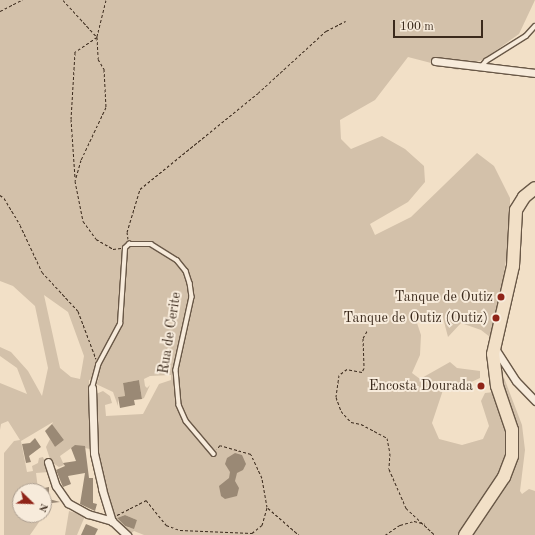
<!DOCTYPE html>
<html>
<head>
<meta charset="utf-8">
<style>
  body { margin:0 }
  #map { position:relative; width:535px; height:535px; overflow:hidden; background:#f2e0c7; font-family:"Old Standard TT",serif }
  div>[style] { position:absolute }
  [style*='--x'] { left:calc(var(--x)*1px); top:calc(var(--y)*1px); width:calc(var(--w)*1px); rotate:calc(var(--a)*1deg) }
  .green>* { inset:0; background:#d3c1aa }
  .building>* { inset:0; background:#9a8975 }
  .path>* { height:1px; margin-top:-0.5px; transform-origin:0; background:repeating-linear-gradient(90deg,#3b2a1c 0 3px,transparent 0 5px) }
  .roads { filter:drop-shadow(1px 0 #695847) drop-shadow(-1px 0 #695847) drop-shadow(0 1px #695847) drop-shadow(0 -1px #695847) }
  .service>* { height:3.5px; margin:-1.75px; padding:0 1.75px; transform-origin:1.75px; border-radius:1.75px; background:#f7ebdb }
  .minor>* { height:7px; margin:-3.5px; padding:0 3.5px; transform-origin:3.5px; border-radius:3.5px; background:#f7ebdb }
  .primary>* { height:12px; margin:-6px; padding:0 6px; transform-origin:6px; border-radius:6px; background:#f2e0c7 }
  .dots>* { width:11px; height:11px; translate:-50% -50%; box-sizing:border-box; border:2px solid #f7ebdb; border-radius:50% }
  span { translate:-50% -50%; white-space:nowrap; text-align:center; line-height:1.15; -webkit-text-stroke:4px #f7ebdb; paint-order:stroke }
  .poi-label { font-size:14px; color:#3b2a1c }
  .right { translate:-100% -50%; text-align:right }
  .street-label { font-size:14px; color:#3b2a1c }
  .north { position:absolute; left:12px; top:483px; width:40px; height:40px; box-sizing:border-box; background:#f7ebdb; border:1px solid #ac9e8f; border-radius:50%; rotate:113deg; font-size:11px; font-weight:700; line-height:16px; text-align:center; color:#3b2a1c }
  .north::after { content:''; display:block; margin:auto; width:14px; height:18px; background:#8f2418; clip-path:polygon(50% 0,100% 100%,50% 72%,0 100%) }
  .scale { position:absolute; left:393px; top:20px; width:90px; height:18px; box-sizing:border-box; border:2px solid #3b2a1c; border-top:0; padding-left:5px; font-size:12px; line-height:14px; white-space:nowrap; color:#3b2a1c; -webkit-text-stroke:3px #f7ebdb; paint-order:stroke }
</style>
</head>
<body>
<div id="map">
  <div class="green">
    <i style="clip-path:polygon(evenodd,0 0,535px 0,519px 34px,484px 59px,458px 70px,408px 57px,375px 100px,340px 120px,341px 139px,351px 149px,382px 136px,405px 149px,424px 166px,425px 182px,408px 202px,370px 224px,375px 235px,411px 217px,477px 153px,494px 166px,510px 198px,510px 235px,503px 279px,490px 337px,481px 330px,461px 323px,448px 337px,442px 314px,414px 314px,421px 335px,420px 355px,412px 373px,420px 379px,450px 362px,457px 368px,480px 371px,480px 378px,456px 389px,444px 387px,432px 423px,439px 439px,462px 445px,483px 439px,489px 426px,481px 401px,485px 393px,494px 392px,510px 443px,504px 468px,460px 535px,144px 535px,134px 531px,129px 535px,119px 525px,131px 528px,134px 526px,137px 520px,125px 515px,114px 519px,103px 481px,98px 452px,96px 394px,103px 391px,110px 396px,112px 403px,105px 405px,106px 416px,143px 414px,159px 384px,171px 380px,171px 375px,150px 376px,144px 379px,145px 386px,147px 388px,150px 385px,144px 398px,142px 399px,139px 380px,123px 383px,125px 396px,118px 397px,118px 406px,113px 392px,96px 384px,99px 378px,89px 380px,90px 449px,74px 446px,60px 456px,64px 465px,59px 467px,51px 462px,46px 447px,50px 439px,55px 447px,64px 440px,52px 424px,53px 422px,21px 441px,27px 472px,33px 471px,32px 466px,38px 463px,39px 458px,43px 457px,49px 472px,36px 473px,38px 489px,35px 491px,20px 491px,20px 515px,44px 515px,30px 535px,4px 535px,4px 453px,14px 441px,20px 440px,8px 421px,1px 424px,0 430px,0 383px,27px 394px,17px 368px,0 356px,0 347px,11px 352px,28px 371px,42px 396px,48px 368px,35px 306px,13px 286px,0 281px,0 0,44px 295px,68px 312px,84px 356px,80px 379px,71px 377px,60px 368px,44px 295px)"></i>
    <i style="clip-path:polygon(498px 375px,503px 375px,522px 425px,525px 450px,520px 491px,522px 494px,529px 489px,535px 491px,535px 535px,469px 535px,516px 460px)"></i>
    <i style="clip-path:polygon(69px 511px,85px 516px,77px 535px,65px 535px)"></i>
  </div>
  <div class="building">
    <i style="clip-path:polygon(139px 380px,142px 399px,134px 400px,135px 405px,120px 408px,118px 397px,125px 396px,123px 383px)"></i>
    <i style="clip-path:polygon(52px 424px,64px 440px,55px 447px,45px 431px)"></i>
    <i style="clip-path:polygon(35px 438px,41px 447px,29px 456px,31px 462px,26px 463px,22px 444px,30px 443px)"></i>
    <i style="clip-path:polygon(75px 445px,85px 446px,89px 478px,93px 478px,93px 503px,97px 504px,95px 511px,80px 504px,85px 473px,68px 476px,71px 484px,63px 487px,56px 470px,65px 466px,63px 463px,76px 461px,71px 448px)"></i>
    <i style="clip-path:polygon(235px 453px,242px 455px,246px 464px,243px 470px,237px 473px,235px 481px,239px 488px,237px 496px,225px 499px,221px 496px,219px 486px,229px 478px,230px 472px,225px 464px,227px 458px)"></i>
    <i style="clip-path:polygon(49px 487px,49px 499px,60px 502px,44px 504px,44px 488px)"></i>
    <i style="clip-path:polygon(125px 515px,137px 520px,134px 529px,125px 526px,117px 518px)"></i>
    <i style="clip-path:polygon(86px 524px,98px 529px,95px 535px,81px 535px)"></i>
  </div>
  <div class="path">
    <i style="--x:63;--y:0;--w:50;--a:47.4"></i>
    <i style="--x:97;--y:37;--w:27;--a:146"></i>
    <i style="--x:75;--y:52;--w:67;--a:93.4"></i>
    <i style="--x:71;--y:119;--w:59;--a:86.1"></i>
    <i style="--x:106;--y:0;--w:38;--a:104"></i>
    <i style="--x:97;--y:37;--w:22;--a:87"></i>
    <i style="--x:98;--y:59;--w:12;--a:59"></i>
    <i style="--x:104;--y:69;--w:38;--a:87"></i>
    <i style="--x:106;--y:107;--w:59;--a:115.3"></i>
    <i style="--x:81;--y:160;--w:22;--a:106"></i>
    <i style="--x:75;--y:181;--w:41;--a:78.7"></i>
    <i style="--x:83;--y:221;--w:22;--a:54"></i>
    <i style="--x:96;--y:239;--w:20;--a:30"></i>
    <i style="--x:113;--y:249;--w:8;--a:-7"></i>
    <i style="--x:0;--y:11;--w:25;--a:-27"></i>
    <i style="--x:0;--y:195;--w:5;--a:37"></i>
    <i style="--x:4;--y:198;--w:31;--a:59"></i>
    <i style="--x:20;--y:225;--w:52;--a:64.9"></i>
    <i style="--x:42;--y:272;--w:53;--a:47.3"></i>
    <i style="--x:78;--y:311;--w:51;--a:69.4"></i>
    <i style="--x:128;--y:239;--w:7;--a:-98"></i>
    <i style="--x:127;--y:232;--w:45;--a:-73.2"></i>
    <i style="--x:140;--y:189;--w:152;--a:-39.1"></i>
    <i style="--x:258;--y:93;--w:92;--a:-42.4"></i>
    <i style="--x:326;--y:31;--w:22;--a:-27"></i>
    <i style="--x:367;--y:331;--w:8;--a:120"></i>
    <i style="--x:363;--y:338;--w:30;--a:88"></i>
    <i style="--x:364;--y:368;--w:4;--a:117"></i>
    <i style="--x:362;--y:372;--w:15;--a:-169"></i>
    <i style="--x:347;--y:369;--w:10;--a:143"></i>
    <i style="--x:339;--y:375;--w:22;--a:98"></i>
    <i style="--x:336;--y:397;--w:15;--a:70"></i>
    <i style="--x:341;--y:411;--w:15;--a:48"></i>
    <i style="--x:351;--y:422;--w:10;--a:11"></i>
    <i style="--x:361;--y:424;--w:30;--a:28"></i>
    <i style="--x:387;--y:438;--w:15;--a:79"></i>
    <i style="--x:390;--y:453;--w:16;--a:94"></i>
    <i style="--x:389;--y:469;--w:43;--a:66.4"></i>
    <i style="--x:406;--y:508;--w:40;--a:43"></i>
    <i style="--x:268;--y:508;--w:41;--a:41.1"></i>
    <i style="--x:117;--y:515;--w:33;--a:-27"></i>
    <i style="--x:146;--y:500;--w:32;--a:51"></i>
    <i style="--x:166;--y:525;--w:15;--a:20"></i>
    <i style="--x:180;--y:530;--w:72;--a:2.4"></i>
    <i style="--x:252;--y:533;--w:13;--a:-39"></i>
    <i style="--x:262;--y:525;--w:19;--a:-74"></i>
    <i style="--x:267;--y:507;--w:29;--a:-100"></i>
    <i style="--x:262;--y:478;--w:26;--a:-115"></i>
    <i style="--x:251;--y:454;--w:32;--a:-164"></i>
    <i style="--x:220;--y:445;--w:5;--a:127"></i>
    <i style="--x:385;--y:535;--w:18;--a:-34"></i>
    <i style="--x:400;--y:525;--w:15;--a:-16"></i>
    <i style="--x:414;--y:521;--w:11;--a:15"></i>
  </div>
  <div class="roads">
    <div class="service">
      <i style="--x:481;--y:67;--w:8;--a:-50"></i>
      <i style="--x:486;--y:61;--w:47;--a:-32"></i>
      <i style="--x:526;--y:36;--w:13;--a:-48"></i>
      <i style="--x:92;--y:388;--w:24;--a:-75"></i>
      <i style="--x:98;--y:365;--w:47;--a:-61.8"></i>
      <i style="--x:120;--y:324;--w:76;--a:-86.2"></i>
      <i style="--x:125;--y:248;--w:6;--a:-45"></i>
      <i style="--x:129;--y:244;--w:22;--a:0"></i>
      <i style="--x:151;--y:244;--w:31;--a:32"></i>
      <i style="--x:177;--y:260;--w:14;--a:51"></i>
      <i style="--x:186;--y:271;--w:13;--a:72"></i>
      <i style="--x:190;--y:283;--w:14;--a:82"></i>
      <i style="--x:192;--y:297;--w:75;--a:102.4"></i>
      <i style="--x:176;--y:370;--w:35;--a:85"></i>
      <i style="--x:179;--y:405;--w:17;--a:66"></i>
      <i style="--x:186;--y:421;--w:43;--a:49.7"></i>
    </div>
    <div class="minor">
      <i style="--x:435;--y:61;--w:101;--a:6.8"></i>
      <i style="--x:494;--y:347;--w:40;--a:57.1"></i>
      <i style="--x:516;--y:381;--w:28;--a:46"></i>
      <i style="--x:92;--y:388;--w:65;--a:88.2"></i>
      <i style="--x:94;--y:453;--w:37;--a:77"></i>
      <i style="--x:102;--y:489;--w:34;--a:73"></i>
      <i style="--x:112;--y:521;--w:21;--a:43"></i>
      <i style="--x:48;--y:462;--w:25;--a:72"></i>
      <i style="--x:56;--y:486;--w:21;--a:55"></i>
      <i style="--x:68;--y:503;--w:23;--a:29"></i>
      <i style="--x:88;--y:514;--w:25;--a:16"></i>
    </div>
    <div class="primary">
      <i style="--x:465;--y:535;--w:70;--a:-56.1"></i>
      <i style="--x:504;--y:477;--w:22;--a:-69"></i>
      <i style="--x:512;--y:456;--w:26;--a:-90"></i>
      <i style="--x:512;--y:430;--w:46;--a:-108.8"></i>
      <i style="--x:497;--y:386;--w:32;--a:-97"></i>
      <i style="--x:493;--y:354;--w:90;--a:-77.2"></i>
      <i style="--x:513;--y:266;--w:56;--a:-86.9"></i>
      <i style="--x:516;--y:210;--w:15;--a:-58"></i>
      <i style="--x:524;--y:197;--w:14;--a:-39"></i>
    </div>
  </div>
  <div class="dots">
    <i style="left:501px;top:297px;background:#8f2418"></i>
    <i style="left:496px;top:318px;background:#8f2418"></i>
    <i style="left:481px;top:386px;background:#8f2418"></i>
  </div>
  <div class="poi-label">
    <span class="right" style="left:493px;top:297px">Tanque de Outiz</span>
    <span class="right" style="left:488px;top:318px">Tanque de Outiz (Outiz)</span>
    <span class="right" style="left:473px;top:386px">Encosta Dourada</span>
  </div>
  <div class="street-label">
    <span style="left:170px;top:333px;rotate:-81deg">Rua de Cerite</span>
  </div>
  <div class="north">N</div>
  <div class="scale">100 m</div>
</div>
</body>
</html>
